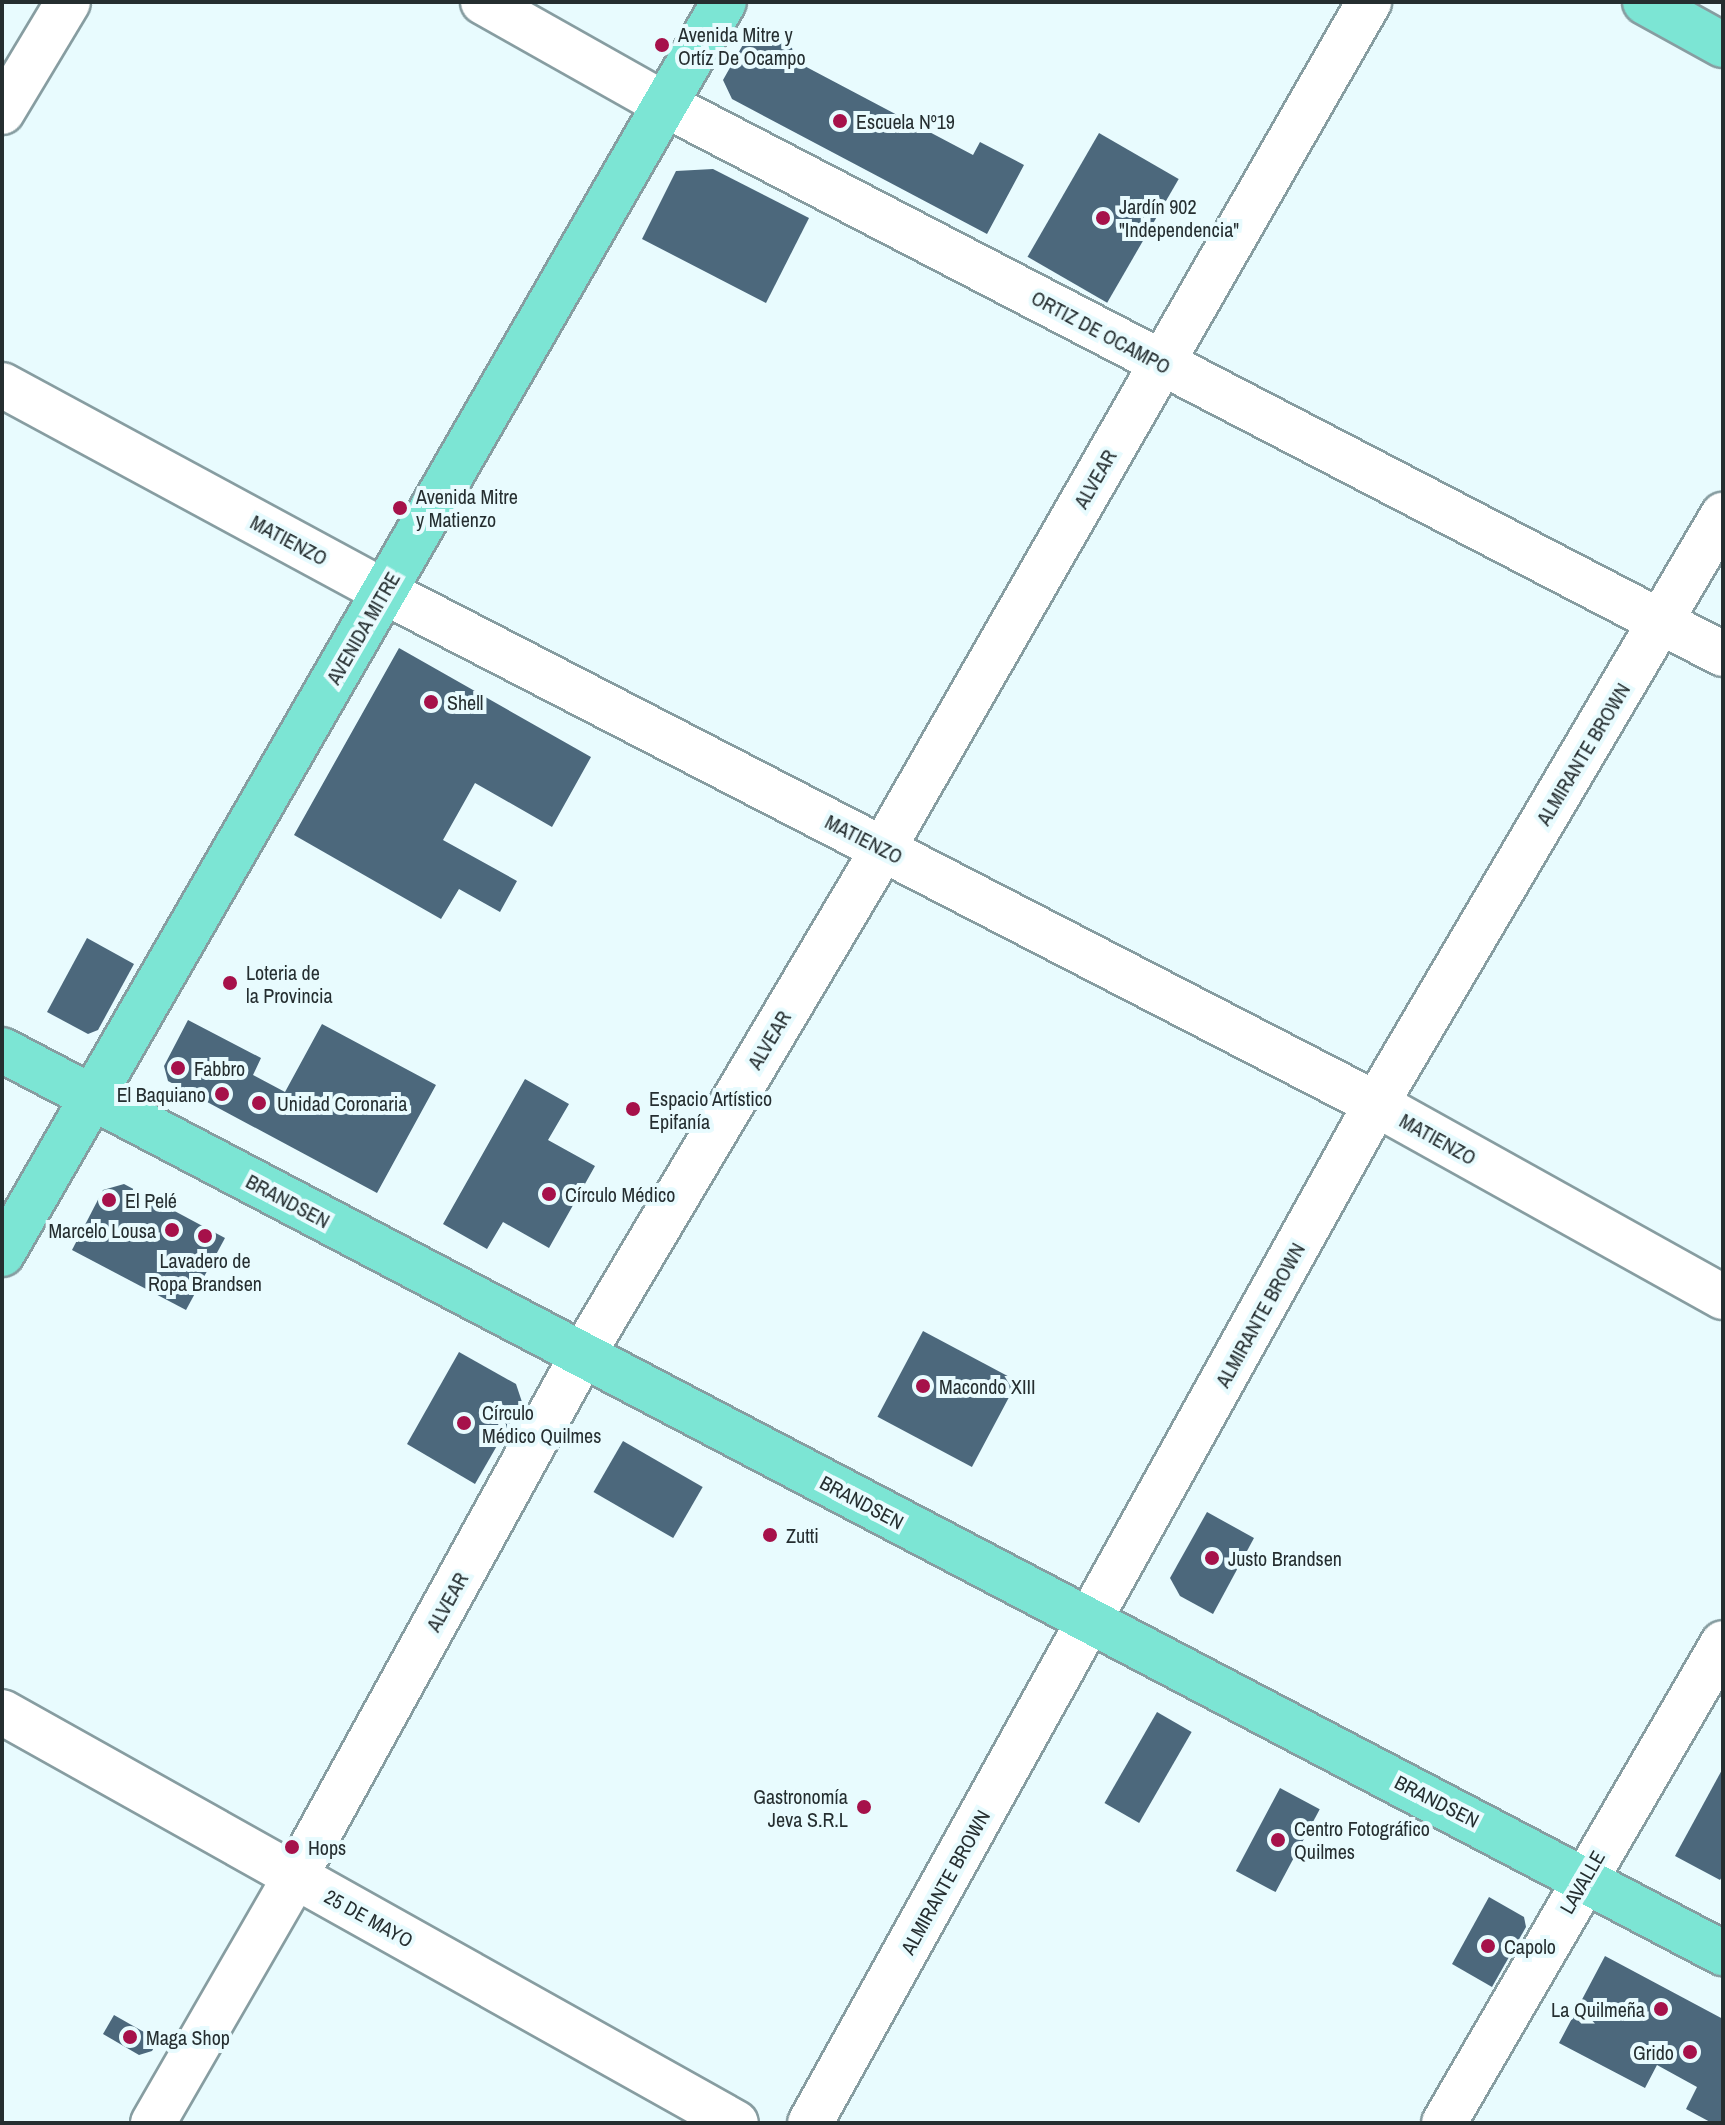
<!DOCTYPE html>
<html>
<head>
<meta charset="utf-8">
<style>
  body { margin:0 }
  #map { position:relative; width:1725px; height:2125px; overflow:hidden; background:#e8fbfe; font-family:"Archivo Narrow",sans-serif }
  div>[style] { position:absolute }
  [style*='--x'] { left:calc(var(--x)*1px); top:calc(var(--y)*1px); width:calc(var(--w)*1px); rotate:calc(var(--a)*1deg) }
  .building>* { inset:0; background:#4c687c; transform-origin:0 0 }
  .roads { filter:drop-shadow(2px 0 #879da1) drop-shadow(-2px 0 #879da1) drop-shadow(0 2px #879da1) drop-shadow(0 -2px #879da1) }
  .minor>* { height:44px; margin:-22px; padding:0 22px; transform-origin:22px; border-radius:22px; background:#fff }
  .major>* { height:44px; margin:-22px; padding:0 22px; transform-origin:22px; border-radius:22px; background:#7ce5d4 }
  .dots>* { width:22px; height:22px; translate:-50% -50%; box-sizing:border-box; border:4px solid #e8fbfe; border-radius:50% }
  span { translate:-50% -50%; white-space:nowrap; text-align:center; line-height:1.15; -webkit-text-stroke:8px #e8fbfe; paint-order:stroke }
  .poi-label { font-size:20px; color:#252e30 }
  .left { translate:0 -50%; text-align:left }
  .right { translate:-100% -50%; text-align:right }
  .street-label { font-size:20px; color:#252e30 }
  .frame { position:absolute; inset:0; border:4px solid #252e30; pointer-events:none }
</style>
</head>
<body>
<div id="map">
  <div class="building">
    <i style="clip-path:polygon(753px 27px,792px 48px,795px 61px,973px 155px,980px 142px,1024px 165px,987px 234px,732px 99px,723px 80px)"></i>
    <i style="left:1099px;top:133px;width:92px;height:143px;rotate:30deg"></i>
    <i style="clip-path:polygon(713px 169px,809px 218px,766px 303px,642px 239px,676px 171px)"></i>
    <i style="clip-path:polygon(399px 648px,591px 757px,552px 827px,475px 783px,443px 840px,517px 881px,500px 912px,459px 889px,441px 919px,294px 835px)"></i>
    <i style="clip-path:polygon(87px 938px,134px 964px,98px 1030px,88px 1034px,47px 1012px)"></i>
    <i style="clip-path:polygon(188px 1020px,261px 1058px,253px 1075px,285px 1092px,322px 1024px,436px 1085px,377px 1193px,168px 1081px,164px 1066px)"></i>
    <i style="clip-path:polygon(525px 1079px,569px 1104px,548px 1140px,595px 1166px,549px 1248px,503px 1222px,487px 1249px,443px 1224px)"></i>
    <i style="clip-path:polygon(124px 1184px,225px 1238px,186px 1310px,72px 1250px,103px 1190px)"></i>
    <i style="left:923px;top:1331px;width:107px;height:97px;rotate:28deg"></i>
    <i style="clip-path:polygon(459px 1352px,516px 1384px,522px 1402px,475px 1484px,407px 1444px)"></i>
    <i style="left:623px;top:1441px;width:92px;height:59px;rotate:30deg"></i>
    <i style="clip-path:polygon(1207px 1512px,1254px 1538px,1213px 1614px,1180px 1596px,1170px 1578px)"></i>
    <i style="left:1157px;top:1712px;width:40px;height:105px;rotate:30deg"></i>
    <i style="clip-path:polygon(1723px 1768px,1723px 1875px,1720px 1880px,1675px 1856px)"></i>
    <i style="left:1280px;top:1788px;width:45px;height:94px;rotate:28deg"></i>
    <i style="clip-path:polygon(1489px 1897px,1524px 1917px,1526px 1927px,1492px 1987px,1452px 1964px)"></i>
    <i style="clip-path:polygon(1605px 1956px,1723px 2019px,1723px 2123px,1712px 2123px,1686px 2109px,1697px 2087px,1657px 2065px,1645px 2088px,1559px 2043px)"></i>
    <i style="clip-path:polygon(114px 2015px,158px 2040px,152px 2051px,139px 2055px,103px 2034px)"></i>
  </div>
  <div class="roads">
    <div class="minor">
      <i style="--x:483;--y:2;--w:208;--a:29.4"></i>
      <i style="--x:664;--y:104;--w:1193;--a:27.45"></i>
      <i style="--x:2;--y:112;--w:128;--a:-59"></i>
      <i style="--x:2;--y:385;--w:435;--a:28.4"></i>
      <i style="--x:385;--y:592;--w:1115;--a:27.32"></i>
      <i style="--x:1376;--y:1104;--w:397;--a:29.1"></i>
      <i style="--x:2;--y:1712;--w:841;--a:29.25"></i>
      <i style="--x:153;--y:2123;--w:284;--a:-60"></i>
      <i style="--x:295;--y:1877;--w:595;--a:-61.15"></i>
      <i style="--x:582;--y:1356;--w:590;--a:-59.3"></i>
      <i style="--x:883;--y:849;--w:977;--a:-60.15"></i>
      <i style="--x:810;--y:2123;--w:1166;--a:-60.95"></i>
      <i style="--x:1376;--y:1104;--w:684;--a:-59.5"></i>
      <i style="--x:1444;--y:2123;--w:555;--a:-59.83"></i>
    </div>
    <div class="major">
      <i style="--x:1645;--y:2;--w:89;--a:28.9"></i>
      <i style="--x:2;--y:1050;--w:1944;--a:27.69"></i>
      <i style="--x:2;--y:1254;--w:1445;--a:-60.03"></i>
    </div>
  </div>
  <div class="dots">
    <i style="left:662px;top:45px;background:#a6114a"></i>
    <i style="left:840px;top:121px;background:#a6114a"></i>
    <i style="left:1103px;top:218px;background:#a6114a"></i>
    <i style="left:400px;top:508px;background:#a6114a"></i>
    <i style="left:431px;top:702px;background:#a6114a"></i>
    <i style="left:230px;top:983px;background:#a6114a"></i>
    <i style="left:178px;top:1068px;background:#a6114a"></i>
    <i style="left:222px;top:1094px;background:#a6114a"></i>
    <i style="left:259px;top:1103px;background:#a6114a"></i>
    <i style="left:633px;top:1109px;background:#a6114a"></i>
    <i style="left:549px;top:1194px;background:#a6114a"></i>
    <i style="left:109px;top:1200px;background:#a6114a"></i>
    <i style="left:172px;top:1230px;background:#a6114a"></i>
    <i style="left:205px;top:1236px;background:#a6114a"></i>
    <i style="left:923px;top:1386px;background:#a6114a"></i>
    <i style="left:464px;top:1423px;background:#a6114a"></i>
    <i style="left:770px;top:1535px;background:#a6114a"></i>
    <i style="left:1212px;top:1558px;background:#a6114a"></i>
    <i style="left:864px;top:1807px;background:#a6114a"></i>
    <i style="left:1278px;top:1840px;background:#a6114a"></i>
    <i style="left:292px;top:1847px;background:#a6114a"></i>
    <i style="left:1488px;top:1946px;background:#a6114a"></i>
    <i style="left:1661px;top:2009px;background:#a6114a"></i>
    <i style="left:130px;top:2037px;background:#a6114a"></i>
    <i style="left:1690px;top:2052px;background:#a6114a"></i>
  </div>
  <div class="poi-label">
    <span class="left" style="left:678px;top:46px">Avenida Mitre y<br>Ortíz De Ocampo</span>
    <span class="left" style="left:856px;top:121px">Escuela Nº19</span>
    <span class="left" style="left:1119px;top:218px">Jardín 902<br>"Independencia"</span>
    <span class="left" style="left:416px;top:508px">Avenida Mitre<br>y Matienzo</span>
    <span class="left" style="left:447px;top:702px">Shell</span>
    <span class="left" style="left:246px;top:984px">Loteria de<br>la Provincia</span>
    <span class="left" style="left:194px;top:1068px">Fabbro</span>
    <span class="right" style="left:206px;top:1094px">El Baquiano</span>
    <span class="left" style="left:649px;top:1110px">Espacio Artístico<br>Epifanía</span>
    <span class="left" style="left:277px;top:1103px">Unidad Coronaria</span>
    <span class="left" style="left:565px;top:1194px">Círculo Médico</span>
    <span class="left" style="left:125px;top:1200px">El Pelé</span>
    <span class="right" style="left:156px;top:1230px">Marcelo Lousa</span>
    <span style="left:205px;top:1272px">Lavadero de<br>Ropa Brandsen</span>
    <span class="left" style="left:939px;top:1386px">Macondo XIII</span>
    <span class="left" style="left:482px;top:1424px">Círculo<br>Médico Quilmes</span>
    <span class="left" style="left:786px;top:1535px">Zutti</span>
    <span class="left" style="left:1228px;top:1558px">Justo Brandsen</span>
    <span class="right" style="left:848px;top:1808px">Gastronomía<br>Jeva S.R.L</span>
    <span class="left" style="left:1294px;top:1840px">Centro Fotográfico<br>Quilmes</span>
    <span class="left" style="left:308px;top:1847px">Hops</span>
    <span class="left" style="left:1504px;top:1946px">Capolo</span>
    <span class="right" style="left:1645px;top:2009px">La Quilmeña</span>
    <span class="left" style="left:146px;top:2037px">Maga Shop</span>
    <span class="right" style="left:1674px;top:2052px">Grido</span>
  </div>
  <div class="street-label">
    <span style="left:1101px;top:332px;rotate:28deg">ORTIZ DE OCAMPO</span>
    <span style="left:1095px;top:479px;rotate:-60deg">ALVEAR</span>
    <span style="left:289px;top:540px;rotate:28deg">MATIENZO</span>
    <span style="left:363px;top:628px;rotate:-60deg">AVENIDA MITRE</span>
    <span style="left:1583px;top:754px;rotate:-59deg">ALMIRANTE BROWN</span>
    <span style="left:864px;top:839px;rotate:27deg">MATIENZO</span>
    <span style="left:769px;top:1040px;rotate:-59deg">ALVEAR</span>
    <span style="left:1438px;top:1139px;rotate:29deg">MATIENZO</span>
    <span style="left:288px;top:1201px;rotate:28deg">BRANDSEN</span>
    <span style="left:1260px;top:1315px;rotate:-61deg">ALMIRANTE BROWN</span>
    <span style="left:862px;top:1502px;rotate:28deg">BRANDSEN</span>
    <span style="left:447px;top:1602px;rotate:-61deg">ALVEAR</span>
    <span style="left:1437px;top:1801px;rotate:27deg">BRANDSEN</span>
    <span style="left:945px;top:1882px;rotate:-61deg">ALMIRANTE BROWN</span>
    <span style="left:1582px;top:1882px;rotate:-60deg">LAVALLE</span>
    <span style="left:369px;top:1918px;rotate:29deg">25 DE MAYO</span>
  </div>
  <div class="frame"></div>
</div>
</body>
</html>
